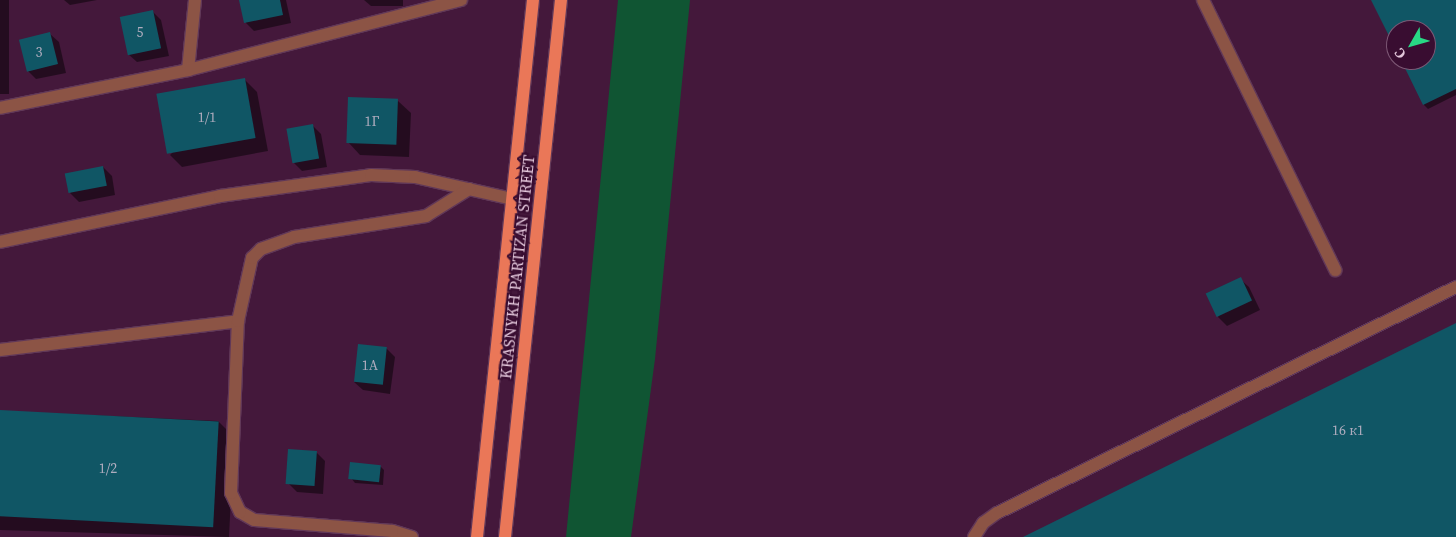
<!DOCTYPE html>
<html>
<head>
<meta charset="utf-8">
<style>
  body { margin:0 }
  #map { position:relative; width:1456px; height:537px; overflow:hidden; background:#44183b; font-family:"Source Serif 4",serif }
  div>[style] { position:absolute }
  [style*='--x'] { left:calc(var(--x)*1px); top:calc(var(--y)*1px); width:calc(var(--w)*1px); rotate:calc(var(--a)*1deg) }
  .green>* { inset:0; background:#105533 }
  .shadow>* { inset:0; background:#0007; transform-origin:0 0 }
  .building>* { inset:0; background:#105665; transform-origin:0 0 }
  .roads { filter:drop-shadow(1px 0 #613858) drop-shadow(-1px 0 #613858) drop-shadow(0 1px #613858) drop-shadow(0 -1px #613858) }
  .minor>* { height:12px; margin:-6px; padding:0 6px; transform-origin:6px; border-radius:6px; background:#8c5445 }
  .major>* { height:12px; margin:-6px; padding:0 6px; transform-origin:6px; border-radius:6px; background:#ea7758 }
  span { translate:-50% -50%; white-space:nowrap; text-align:center; line-height:1.15; -webkit-text-stroke:4.5px #390d31; paint-order:stroke }
  .number-label { font-size:14px; color:#afacbe }
  .number-label span { -webkit-text-stroke-width:0 }
  .street-label { font-size:16px; color:#e4c8dc }
  .north { position:absolute; left:1386px; top:20px; width:50px; height:50px; box-sizing:border-box; background:#390d31; border:1px solid #7d5875; border-radius:50%; rotate:232deg; font-size:14px; font-weight:700; line-height:20px; text-align:center; color:#e4c8dc }
  .north::after { content:''; display:block; margin:auto; width:18px; height:22px; background:#28d885; clip-path:polygon(50% 0,100% 100%,50% 72%,0 100%) }
</style>
</head>
<body>
<div id="map">
  <div class="green">
    <i style="clip-path:polygon(618px 0,690px 0,655px 359px,631px 537px,566px 537px)"></i>
  </div>
  <div class="shadow">
    <i style="left:0;top:0;width:9px;height:94px"></i>
    <i style="clip-path:polygon(64px 0,97px 0,70px 5px)"></i>
    <i style="clip-path:polygon(240px 0,286px 0,291px 23px,254px 31px,246px 23px)"></i>
    <i style="clip-path:polygon(364px 0,403px 0,403px 6px,371px 6px)"></i>
    <i style="clip-path:polygon(1373px 0,1456px 0,1456px 95px,1428px 109px,1424px 105px,1402px 60px,1426px 60px,1426px 30px,1396px 30px,1396px 47px)"></i>
    <i style="clip-path:polygon(153px 12px,161px 20px,169px 56px,137px 62px,128px 54px)"></i>
    <i style="clip-path:polygon(50px 34px,59px 42px,66px 73px,36px 79px,28px 71px)"></i>
    <i style="clip-path:polygon(244px 79px,257px 92px,268px 151px,182px 167px,170px 155px)"></i>
    <i style="clip-path:polygon(398px 101px,411px 113px,409px 157px,360px 155px,348px 142px)"></i>
    <i style="clip-path:polygon(312px 125px,321px 134px,327px 167px,302px 171px,294px 163px)"></i>
    <i style="clip-path:polygon(103px 167px,112px 176px,115px 195px,79px 202px,70px 193px)"></i>
    <i style="clip-path:polygon(1240px 279px,1249px 287px,1260px 310px,1227px 326px,1218px 317px)"></i>
    <i style="clip-path:polygon(386px 348px,395px 357px,390px 394px,363px 390px,354px 382px)"></i>
    <i style="clip-path:polygon(0 411px,218px 421px,234px 437px,229px 537px,0 530px)"></i>
    <i style="clip-path:polygon(316px 452px,325px 461px,323px 494px,297px 492px,288px 483px)"></i>
    <i style="clip-path:polygon(380px 466px,384px 470px,383px 485px,355px 483px,351px 478px)"></i>
  </div>
  <div class="building">
    <i style="clip-path:polygon(239px 0,280px 0,283px 15px,244px 23px)"></i>
    <i style="clip-path:polygon(1371px 0,1456px 0,1456px 89px,1423px 105px,1401px 60px,1426px 60px,1426px 30px,1396px 30px,1396px 50px)"></i>
    <i style="left:153px;top:10px;width:39px;height:34px;rotate:78deg"></i>
    <i style="left:50px;top:32px;width:33px;height:32px;rotate:76deg"></i>
    <i style="left:245px;top:78px;width:61px;height:90px;rotate:80deg"></i>
    <i style="left:348px;top:97px;width:50px;height:46px;rotate:2deg"></i>
    <i style="left:313px;top:124px;width:35px;height:27px;rotate:80deg"></i>
    <i style="left:103px;top:166px;width:20px;height:39px;rotate:79deg"></i>
    <i style="left:1241px;top:277px;width:26px;height:39px;rotate:65deg"></i>
    <i style="clip-path:polygon(1456px 323px,1456px 537px,1023px 537px)"></i>
    <i style="left:358px;top:344px;width:29px;height:38px;rotate:6deg"></i>
    <i style="left:0;top:410px;width:219px;height:106px;rotate:3deg"></i>
    <i style="left:288px;top:449px;width:29px;height:35px;rotate:4deg"></i>
    <i style="left:350px;top:462px;width:31px;height:17px;rotate:6deg"></i>
  </div>
  <div class="roads">
    <div class="minor">
      <i style="--x:1203;--y:0;--w:301;--a:63.9"></i>
      <i style="--x:188;--y:70;--w:70;--a:-84.3"></i>
      <i style="--x:0;--y:108;--w:192;--a:-11.4"></i>
      <i style="--x:188;--y:70;--w:282;--a:-14.4"></i>
      <i style="--x:0;--y:242;--w:225;--a:-11.8"></i>
      <i style="--x:220;--y:196;--w:152;--a:-7.9"></i>
      <i style="--x:371;--y:175;--w:44;--a:2.6"></i>
      <i style="--x:415;--y:177;--w:100;--a:12.7"></i>
      <i style="--x:0;--y:350;--w:240;--a:-6.9"></i>
      <i style="--x:412;--y:537;--w:21;--a:-163"></i>
      <i style="--x:392;--y:531;--w:138;--a:-175.4"></i>
      <i style="--x:254;--y:520;--w:16;--a:-150"></i>
      <i style="--x:240;--y:512;--w:21;--a:-115"></i>
      <i style="--x:231;--y:493;--w:172;--a:-87.7"></i>
      <i style="--x:238;--y:321;--w:65;--a:-77.5"></i>
      <i style="--x:252;--y:258;--w:13;--a:-45"></i>
      <i style="--x:261;--y:249;--w:35;--a:-20"></i>
      <i style="--x:294;--y:237;--w:134;--a:-9"></i>
      <i style="--x:426;--y:216;--w:51;--a:-32.1"></i>
      <i style="--x:974;--y:537;--w:17;--a:-57"></i>
      <i style="--x:983;--y:523;--w:17;--a:-36"></i>
      <i style="--x:997;--y:513;--w:512;--a:-26.21"></i>
    </div>
    <div class="major">
      <i style="--x:477;--y:537;--w:540;--a:-84.05"></i>
      <i style="--x:505;--y:537;--w:540;--a:-84.05"></i>
    </div>
  </div>
  <div class="number-label">
    <span style="left:140px;top:32px">5</span>
    <span style="left:39px;top:52px">3</span>
    <span style="left:207px;top:117px">1/1</span>
    <span style="left:372px;top:121px">1Г</span>
    <span style="left:370px;top:365px">1А</span>
    <span style="left:1348px;top:430px">16 к1</span>
    <span style="left:108px;top:468px">1/2</span>
  </div>
  <div class="street-label">
    <span style="left:517px;top:267px;rotate:-84deg">KRASNYKH PARTIZAN STREET</span>
  </div>
  <div class="north">С</div>
</div>
</body>
</html>
